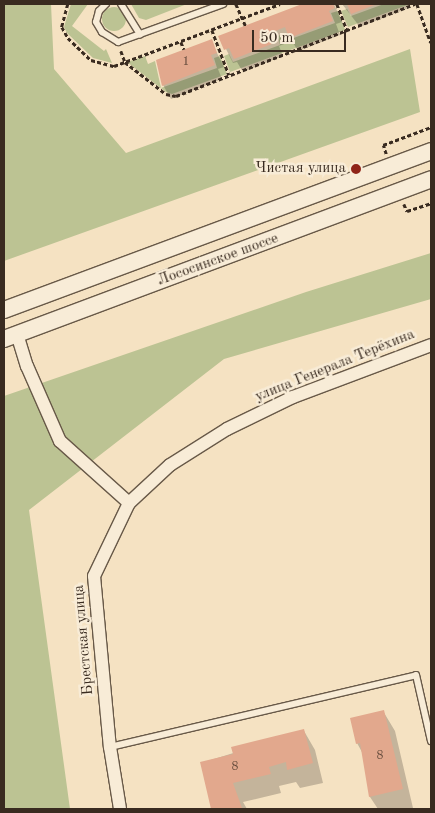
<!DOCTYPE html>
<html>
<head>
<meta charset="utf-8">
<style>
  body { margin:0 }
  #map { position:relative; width:435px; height:813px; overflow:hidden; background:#f5e2c2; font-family:"Old Standard TT",serif }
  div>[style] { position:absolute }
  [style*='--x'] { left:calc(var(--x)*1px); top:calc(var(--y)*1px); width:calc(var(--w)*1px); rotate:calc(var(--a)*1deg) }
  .green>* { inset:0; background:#bcc393 }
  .round { border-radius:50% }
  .shadow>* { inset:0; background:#0003 }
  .building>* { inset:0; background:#e2a88d }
  .path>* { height:2.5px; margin-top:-1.25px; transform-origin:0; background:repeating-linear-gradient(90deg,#392b20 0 4px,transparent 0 6.5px) }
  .roads { filter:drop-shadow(1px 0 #685948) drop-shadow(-1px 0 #685948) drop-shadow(0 1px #685948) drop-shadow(0 -1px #685948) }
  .service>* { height:6px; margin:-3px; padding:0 3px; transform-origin:3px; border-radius:3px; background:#f8ecd7 }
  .minor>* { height:12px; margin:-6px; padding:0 6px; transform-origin:6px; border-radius:6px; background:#f8ecd7 }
  .tertiary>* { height:16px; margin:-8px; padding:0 8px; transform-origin:8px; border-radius:8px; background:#f8ecd7 }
  .dots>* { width:14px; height:14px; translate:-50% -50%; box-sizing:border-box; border:2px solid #f8ecd7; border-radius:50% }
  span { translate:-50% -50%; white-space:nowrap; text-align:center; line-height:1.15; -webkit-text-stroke:5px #f8ecd7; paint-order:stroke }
  .number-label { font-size:12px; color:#634a3b }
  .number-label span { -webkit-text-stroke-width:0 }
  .poi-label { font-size:15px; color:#392b20 }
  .right { translate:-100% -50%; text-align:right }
  .street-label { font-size:15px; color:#392b20 }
  .frame { position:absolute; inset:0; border:5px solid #392b20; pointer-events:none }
  .scale { position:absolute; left:252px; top:30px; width:94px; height:22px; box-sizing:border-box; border:2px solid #392b20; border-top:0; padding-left:6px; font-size:15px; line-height:18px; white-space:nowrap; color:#392b20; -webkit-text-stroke:4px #f8ecd7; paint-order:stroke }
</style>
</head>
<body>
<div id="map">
  <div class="green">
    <i style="clip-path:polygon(4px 4px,51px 4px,54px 69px,126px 153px,410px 49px,420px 112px,4px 261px)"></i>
    <i style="clip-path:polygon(71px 4px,88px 4px,72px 26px,104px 51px,106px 49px,112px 63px,93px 58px,67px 33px,64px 27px)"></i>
    <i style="clip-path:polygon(131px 4px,187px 4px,146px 20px,139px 18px)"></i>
    <i style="clip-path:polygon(384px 4px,410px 4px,348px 27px,341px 11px,347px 9px,351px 16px)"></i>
    <i class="round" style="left:102px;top:7px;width:24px;height:24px"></i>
    <i style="clip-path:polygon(338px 11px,345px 30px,230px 72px,224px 56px,229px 54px,233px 62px,280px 45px,278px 36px,285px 33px,288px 40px,335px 23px,331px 13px)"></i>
    <i style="clip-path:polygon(145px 56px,148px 64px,155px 61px,161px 88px,217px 68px,214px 58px,220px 56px,227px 74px,172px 94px,166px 92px,127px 62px)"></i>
    <i style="clip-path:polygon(431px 253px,431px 299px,224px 359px,29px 510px,70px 809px,4px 809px,4px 396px,306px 292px)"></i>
  </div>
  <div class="shadow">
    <i style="clip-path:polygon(306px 4px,334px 4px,342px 22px,336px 24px,340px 35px,298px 51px,292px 41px,279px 46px,283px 56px,243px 72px,237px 62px,233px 63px,220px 37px)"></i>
    <i style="clip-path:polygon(342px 4px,409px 4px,411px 7px,360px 27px)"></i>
    <i style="clip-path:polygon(211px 41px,224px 67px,218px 69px,222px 79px,171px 99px,163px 85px)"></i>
    <i style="clip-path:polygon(383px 711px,395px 731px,413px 808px,378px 809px,370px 797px,363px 754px,357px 743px)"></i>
    <i style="clip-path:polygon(304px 731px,315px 750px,323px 783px,300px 788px,296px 782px,279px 786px,281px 793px,243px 802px,247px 809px,212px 809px,201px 763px)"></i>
  </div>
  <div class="building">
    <i style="clip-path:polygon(302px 4px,333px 4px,335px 8px,329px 11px,333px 21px,289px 38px,285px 27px,273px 32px,277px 42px,234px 59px,229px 48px,224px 50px,218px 36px)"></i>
    <i style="clip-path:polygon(347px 4px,377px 4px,351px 14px)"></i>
    <i style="clip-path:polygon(212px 39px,217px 53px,211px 55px,215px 65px,162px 86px,156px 60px)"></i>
    <i style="clip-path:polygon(384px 710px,403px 789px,369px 797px,360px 743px,356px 744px,350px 718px)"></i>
    <i style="clip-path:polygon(304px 729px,313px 763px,287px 770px,286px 762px,269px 767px,271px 774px,233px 783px,242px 808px,247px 809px,211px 809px,200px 762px,233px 754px,231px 747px)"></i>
  </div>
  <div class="path">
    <i style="--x:68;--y:4;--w:24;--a:105"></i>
    <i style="--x:62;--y:27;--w:13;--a:61"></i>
    <i style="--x:68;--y:38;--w:32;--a:44"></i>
    <i style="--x:91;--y:60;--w:24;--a:15"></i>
    <i style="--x:114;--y:66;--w:177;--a:-20.5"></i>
    <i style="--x:236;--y:4;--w:24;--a:66"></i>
    <i style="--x:337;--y:4;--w:28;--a:69"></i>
    <i style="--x:417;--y:4;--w:41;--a:70.3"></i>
    <i style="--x:212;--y:30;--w:48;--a:69.3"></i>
    <i style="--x:181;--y:42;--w:8;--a:67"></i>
    <i style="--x:121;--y:51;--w:12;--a:70"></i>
    <i style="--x:125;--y:62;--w:52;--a:38"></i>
    <i style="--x:166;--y:94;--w:10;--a:11"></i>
    <i style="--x:176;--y:96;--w:256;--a:-21.1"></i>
    <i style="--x:386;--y:154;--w:9;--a:-108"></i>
    <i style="--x:383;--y:145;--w:51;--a:-20.6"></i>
    <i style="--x:404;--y:204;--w:8;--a:67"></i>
    <i style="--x:407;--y:211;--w:25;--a:-18"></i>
  </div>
  <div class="roads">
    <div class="service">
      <i style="--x:106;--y:4;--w:10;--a:135"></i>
      <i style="--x:99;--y:11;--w:11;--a:105"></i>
      <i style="--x:96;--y:22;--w:12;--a:59"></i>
      <i style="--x:102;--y:32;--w:19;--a:32"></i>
      <i style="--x:118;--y:42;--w:112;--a:-19.9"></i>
      <i style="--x:121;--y:4;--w:36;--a:58"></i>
      <i style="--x:110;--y:747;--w:314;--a:-13.2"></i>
      <i style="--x:416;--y:675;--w:68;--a:77.2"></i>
    </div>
    <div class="minor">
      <i style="--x:17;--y:334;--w:34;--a:73"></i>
      <i style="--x:27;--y:366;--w:82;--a:66.3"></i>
      <i style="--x:60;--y:441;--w:93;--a:41.9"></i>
      <i style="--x:129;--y:503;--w:81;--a:115.6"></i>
      <i style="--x:94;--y:576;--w:172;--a:84.7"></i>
      <i style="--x:110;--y:747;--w:63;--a:80.8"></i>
      <i style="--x:129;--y:503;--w:56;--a:-42.8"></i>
      <i style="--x:170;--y:465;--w:67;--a:-32.3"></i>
      <i style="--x:227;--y:429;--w:73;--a:-25.9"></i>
      <i style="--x:293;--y:397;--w:147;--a:-20.6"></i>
    </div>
    <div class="tertiary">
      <i style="--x:4;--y:310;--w:456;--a:-20.4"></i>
      <i style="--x:4;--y:339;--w:456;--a:-20.5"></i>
    </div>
  </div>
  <div class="dots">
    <i style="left:356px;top:169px;background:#8f2418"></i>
  </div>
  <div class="number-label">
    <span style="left:186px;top:63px">1</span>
    <span style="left:380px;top:757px">8</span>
    <span style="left:235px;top:768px">8</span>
  </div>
  <div class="poi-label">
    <span class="right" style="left:346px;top:169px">Чистая улица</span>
  </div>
  <div class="street-label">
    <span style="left:218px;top:260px;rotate:-20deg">Лососинское шоссе</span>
    <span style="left:335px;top:366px;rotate:-22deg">улица Генерала Терёхина</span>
    <span style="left:84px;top:640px;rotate:-95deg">Брестская улица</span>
  </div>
  <div class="frame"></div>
  <div class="scale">50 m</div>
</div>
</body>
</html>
